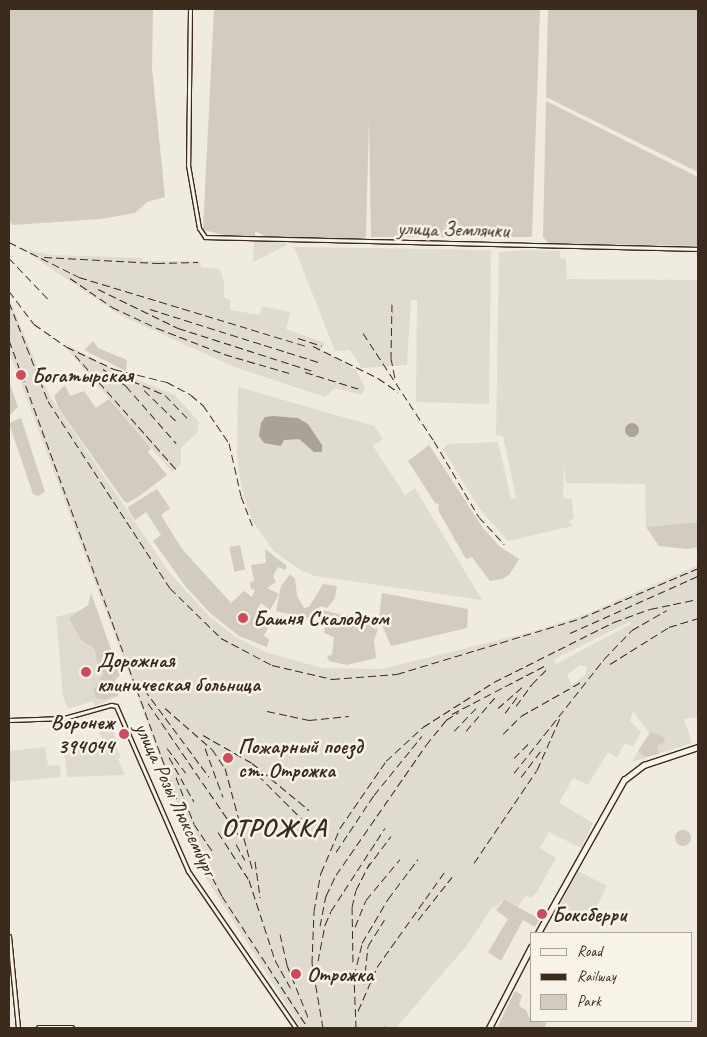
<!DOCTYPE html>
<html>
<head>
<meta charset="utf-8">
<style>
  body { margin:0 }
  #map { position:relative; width:707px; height:1037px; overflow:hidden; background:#efebe0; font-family:Caveat,sans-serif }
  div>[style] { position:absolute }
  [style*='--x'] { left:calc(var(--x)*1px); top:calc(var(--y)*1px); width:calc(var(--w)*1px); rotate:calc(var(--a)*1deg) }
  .built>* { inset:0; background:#e0dbd0 }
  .green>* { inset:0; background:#d1cbc0; transform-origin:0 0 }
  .round { border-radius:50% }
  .water>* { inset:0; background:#aaa296 }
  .roads { filter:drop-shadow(1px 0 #3b2a1e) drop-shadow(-1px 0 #3b2a1e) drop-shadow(0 1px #3b2a1e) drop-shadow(0 -1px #3b2a1e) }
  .minor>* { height:3px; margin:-1.5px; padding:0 1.5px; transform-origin:1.5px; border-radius:1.5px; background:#f7f3e8 }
  .major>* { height:4.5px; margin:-2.25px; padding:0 2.25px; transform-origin:2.25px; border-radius:2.25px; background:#f7f3e8 }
  .rail>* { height:1px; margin-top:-0.5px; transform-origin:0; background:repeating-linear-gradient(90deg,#3b2a1e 0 8px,transparent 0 12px) }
  .dots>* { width:14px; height:14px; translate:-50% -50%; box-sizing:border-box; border:2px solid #f7f3e8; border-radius:50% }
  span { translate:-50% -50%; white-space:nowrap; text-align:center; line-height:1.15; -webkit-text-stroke:5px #f7f3e8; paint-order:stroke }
  .street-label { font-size:21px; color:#3b2a1e }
  .poi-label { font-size:21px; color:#3b2a1e; font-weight:700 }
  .left { translate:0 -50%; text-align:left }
  .right { translate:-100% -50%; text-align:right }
  .district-label { font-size:26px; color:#3b2a1e; font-weight:700; letter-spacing:1px }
  .frame { position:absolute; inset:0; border:10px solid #3b2a1e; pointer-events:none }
  .legend { position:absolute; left:530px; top:932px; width:162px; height:90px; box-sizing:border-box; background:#f7f3e8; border:1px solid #aca397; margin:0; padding:6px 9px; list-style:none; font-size:15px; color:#3b2a1e }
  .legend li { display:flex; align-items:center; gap:10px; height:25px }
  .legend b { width:25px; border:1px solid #aca397 }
</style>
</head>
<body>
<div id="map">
  <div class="built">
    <i style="clip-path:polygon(254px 241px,286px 242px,287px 245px,253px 262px)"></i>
    <i style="clip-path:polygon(294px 247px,491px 250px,489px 404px,416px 402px,417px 300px,411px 300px,407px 365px,361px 368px,350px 350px,335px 351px)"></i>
    <i style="clip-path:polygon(29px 250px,52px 255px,142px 258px,143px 261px,200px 261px,201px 267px,220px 269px,224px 282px,224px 297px,230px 300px,230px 310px,260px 315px,262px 306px,290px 312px,286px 329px,325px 343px,321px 350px,356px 370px,365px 387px,362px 395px,335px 388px,325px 397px,234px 367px,122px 316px,28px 253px)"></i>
    <i style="clip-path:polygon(527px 250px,560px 251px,560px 258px,566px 259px,567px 279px,698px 280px,698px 522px,646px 527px,645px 484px,566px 483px,564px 465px,563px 498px,572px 499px,574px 518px,569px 521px,573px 526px,508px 541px,479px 508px,443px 449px,448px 444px,498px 442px,511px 499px,516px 498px,503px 436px,496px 435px,499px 252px)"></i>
    <i style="clip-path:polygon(evenodd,9px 298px,49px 395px,169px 572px,209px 616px,234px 636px,265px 652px,322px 668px,382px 669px,535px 631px,586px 614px,698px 565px,698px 717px,684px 719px,692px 743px,632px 762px,649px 733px,633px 711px,630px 721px,641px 732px,633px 747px,625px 743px,617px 758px,608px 752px,588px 785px,573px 778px,559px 803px,593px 823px,581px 848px,549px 832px,540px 848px,556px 858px,537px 892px,531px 898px,526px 895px,517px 908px,502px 900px,496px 908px,493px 906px,468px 944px,396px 1028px,301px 1028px,203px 873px,9px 351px,9px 298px,629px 622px,631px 624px,556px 664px,553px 660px,629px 622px,9px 298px,580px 665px,587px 667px,585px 675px,572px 685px,567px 675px,580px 665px)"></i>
    <i style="clip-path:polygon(68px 345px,118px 372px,175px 395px,200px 423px,197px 426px,199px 431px,181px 448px,181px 464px,172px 472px,66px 348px)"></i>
    <i style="clip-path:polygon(238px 387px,374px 426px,383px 439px,373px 446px,405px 495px,415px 488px,482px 600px,315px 576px,300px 570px,274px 551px,253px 522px,243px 495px,237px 458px)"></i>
    <i style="clip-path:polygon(86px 609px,119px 696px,95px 706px,93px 701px,68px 709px,63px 696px,56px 617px)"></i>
    <i style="clip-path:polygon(109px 722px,118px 744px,115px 745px,121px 757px,118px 759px,125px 775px,67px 777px,64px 752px,80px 749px,82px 753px,105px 747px,97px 726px)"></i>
    <i style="clip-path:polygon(45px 747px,48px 766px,60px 765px,61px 777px,9px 782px,9px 751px)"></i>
    <i style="clip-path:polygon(578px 871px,607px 886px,592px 916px,587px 914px,584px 919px,560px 905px)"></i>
  </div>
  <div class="green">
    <i style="clip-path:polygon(9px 9px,153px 9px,152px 68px,165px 197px,147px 202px,135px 213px,101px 219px,13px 225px,9px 221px)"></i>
    <i style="clip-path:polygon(214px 9px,540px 9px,532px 237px,371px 237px,369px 117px,366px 237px,352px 240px,265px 236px,255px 231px,255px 236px,225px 235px,203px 230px)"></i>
    <i style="clip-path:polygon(548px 9px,698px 9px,698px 172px,546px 97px)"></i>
    <i style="clip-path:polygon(546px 101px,698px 177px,698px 246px,548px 243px,543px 237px)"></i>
    <i style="clip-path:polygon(93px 341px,98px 348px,127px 360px,126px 371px,84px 350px)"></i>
    <i style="clip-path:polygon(9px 381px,18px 407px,9px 416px)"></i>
    <i style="clip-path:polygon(65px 385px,70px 396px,84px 391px,96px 408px,109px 399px,151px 448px,148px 452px,167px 475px,138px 497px,127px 503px,124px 501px,59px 409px,54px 396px)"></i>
    <i style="clip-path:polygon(21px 418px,45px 492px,38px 496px,33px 494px,9px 423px)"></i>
    <i style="clip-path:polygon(429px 445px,483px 528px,499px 546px,519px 559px,509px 575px,502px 579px,490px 581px,472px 557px,466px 559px,438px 510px,439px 504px,435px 503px,408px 461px)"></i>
    <i style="clip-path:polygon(157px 489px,170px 508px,161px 515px,182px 549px,231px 603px,244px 591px,252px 597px,255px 590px,251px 589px,250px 582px,254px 581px,251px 565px,266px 563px,265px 549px,287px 566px,285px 570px,278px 567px,273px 576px,276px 582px,267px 588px,279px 594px,270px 610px,261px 603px,256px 611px,271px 622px,264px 636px,269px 639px,267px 647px,239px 636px,210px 613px,186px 587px,153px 541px,161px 535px,146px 512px,135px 520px,129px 511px,128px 507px)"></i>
    <i style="clip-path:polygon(698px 522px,698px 547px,688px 549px,659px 546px,646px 527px)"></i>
    <i style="left:240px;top:545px;width:25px;height:11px;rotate:78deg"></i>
    <i style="clip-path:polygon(290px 574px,295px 579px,297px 596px,304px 608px,309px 607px,323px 584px,337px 586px,335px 598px,327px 608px,320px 606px,314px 616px,306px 618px,276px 611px,281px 586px)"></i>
    <i style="clip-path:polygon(91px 593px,120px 675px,115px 680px,118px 695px,104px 700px,96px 698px,93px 690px,104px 674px,98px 668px,95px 649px,81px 640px,69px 618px,88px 605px)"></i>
    <i style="clip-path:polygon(382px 593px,468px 609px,467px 628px,391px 646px,379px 618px)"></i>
    <i style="clip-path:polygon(323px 610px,342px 615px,369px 617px,374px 621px,373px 628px,378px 629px,374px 640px,376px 658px,347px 665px,329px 661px,327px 656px,332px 655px,334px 637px,324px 633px,326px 617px,321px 611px)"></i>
    <i style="clip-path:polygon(651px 732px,665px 738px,664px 743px,657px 746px,659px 754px,645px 757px,638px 751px)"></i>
    <i class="round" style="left:675px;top:830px;width:16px;height:16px"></i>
    <i style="clip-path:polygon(504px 900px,540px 919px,535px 927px,523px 920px,501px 961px,488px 952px,508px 919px,496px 910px)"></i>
    <i style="clip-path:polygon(515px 991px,522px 995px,519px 1006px,526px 1010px,531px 1021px,547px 1023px,544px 1028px,497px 1028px)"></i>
  </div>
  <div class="water">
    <i style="clip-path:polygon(273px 416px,298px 418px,308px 424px,322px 445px,322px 452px,314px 452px,299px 439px,284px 440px,281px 446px,264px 443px,259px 436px,261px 423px,265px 417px)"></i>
    <i class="round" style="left:625px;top:423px;width:14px;height:14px"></i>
  </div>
  <div class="roads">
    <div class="minor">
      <i style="--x:190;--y:9;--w:156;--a:90.7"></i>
      <i style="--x:188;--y:165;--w:64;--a:80.1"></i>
      <i style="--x:199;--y:228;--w:11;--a:56"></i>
      <i style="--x:205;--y:237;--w:493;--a:1.4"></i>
      <i style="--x:9;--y:720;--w:55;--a:-2.1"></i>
      <i style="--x:64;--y:718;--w:49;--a:-15.5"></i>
      <i style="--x:111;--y:705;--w:5;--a:11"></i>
      <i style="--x:116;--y:706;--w:180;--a:66.4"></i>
      <i style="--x:188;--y:871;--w:191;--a:55.5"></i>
      <i style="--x:9;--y:936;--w:92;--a:84.4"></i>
    </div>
    <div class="major">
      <i style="--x:538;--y:933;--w:176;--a:-60.7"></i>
      <i style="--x:624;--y:780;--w:25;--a:-37"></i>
      <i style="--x:644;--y:765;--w:57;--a:-18.4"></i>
      <i style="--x:39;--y:1028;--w:33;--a:0"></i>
      <i style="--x:489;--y:1028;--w:91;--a:-62.6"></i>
    </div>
  </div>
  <div class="rail">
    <i style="--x:9;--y:242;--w:78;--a:26.6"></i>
    <i style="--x:79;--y:277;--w:237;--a:16.9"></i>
    <i style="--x:44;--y:257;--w:113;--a:3"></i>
    <i style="--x:157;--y:263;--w:41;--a:-1.4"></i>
    <i style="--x:9;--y:258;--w:57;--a:46.4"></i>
    <i style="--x:70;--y:278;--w:51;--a:34.6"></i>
    <i style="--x:112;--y:307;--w:50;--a:25"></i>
    <i style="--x:157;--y:328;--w:72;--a:21.2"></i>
    <i style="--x:224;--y:354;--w:68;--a:16.3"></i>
    <i style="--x:98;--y:289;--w:89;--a:26"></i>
    <i style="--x:178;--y:328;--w:142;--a:17.7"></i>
    <i style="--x:9;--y:291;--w:41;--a:52.9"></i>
    <i style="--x:34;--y:324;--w:40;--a:34.9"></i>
    <i style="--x:67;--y:347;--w:52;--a:25.1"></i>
    <i style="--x:114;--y:369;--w:55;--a:13.8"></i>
    <i style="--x:167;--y:382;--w:27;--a:28"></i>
    <i style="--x:191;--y:395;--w:16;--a:40"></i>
    <i style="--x:203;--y:405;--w:46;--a:55.6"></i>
    <i style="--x:229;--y:443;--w:54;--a:77.2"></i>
    <i style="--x:241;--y:496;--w:36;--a:69"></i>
    <i style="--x:9;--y:302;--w:106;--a:68.5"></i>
    <i style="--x:48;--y:401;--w:223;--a:56.9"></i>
    <i style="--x:170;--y:588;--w:71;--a:44.4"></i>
    <i style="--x:221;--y:638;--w:58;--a:27.9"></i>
    <i style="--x:272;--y:665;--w:62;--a:13.1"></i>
    <i style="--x:332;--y:679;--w:65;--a:-4.4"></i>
    <i style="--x:397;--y:674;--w:192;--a:-16.9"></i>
    <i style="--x:581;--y:618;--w:127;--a:-23.1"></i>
    <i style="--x:392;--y:304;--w:54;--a:91.1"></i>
    <i style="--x:391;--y:358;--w:20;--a:79"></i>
    <i style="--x:150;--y:309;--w:179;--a:17.5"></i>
    <i style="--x:363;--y:333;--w:129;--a:56.7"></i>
    <i style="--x:434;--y:441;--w:88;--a:59.4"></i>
    <i style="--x:479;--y:517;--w:37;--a:47"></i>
    <i style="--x:298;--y:338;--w:25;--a:18"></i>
    <i style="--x:9;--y:340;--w:527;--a:69.91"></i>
    <i style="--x:190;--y:835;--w:69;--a:62.3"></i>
    <i style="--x:222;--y:896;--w:158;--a:56.9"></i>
    <i style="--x:313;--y:346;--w:72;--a:26.2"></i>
    <i style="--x:378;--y:378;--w:24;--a:35"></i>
    <i style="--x:75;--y:355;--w:152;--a:48.5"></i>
    <i style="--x:103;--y:369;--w:29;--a:36"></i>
    <i style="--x:126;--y:386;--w:76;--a:48.7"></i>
    <i style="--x:305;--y:372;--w:58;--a:17.2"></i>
    <i style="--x:121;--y:376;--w:48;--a:23.4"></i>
    <i style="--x:165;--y:395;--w:32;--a:46"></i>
    <i style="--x:144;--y:390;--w:47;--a:44.1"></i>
    <i style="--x:570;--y:633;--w:140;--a:-24"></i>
    <i style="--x:610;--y:664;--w:70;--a:-32.1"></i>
    <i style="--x:669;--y:627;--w:30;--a:-17"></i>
    <i style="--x:144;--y:689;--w:109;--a:53.5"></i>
    <i style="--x:148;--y:703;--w:165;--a:55.6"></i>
    <i style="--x:516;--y:706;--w:27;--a:-54"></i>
    <i style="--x:532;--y:684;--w:21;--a:-45"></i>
    <i style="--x:165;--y:708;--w:62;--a:41.1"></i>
    <i style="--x:212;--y:749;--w:23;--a:56"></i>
    <i style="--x:225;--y:768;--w:104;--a:74.9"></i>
    <i style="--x:498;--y:708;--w:33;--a:-41"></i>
    <i style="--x:267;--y:711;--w:43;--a:12.1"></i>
    <i style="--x:309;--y:720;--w:40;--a:-5.7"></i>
    <i style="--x:505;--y:713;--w:20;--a:-53"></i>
    <i style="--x:452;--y:714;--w:106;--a:-27.5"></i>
    <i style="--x:454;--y:731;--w:33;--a:-46"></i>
    <i style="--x:466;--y:731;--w:48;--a:-49.3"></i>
    <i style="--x:503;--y:734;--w:25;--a:-45"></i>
    <i style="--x:521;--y:716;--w:69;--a:-29.5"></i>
    <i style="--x:203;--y:735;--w:56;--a:29.7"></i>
    <i style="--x:252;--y:763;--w:74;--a:39.5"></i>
    <i style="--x:167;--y:748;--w:31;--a:53"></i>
    <i style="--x:205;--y:748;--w:52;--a:69.8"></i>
    <i style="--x:169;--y:757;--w:51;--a:60.9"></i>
    <i style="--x:514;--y:758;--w:20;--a:-45"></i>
    <i style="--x:514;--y:773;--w:145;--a:-51.7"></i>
    <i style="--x:604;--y:659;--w:40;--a:-46"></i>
    <i style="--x:632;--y:630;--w:40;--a:-29.7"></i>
    <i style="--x:258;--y:775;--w:62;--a:45"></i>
    <i style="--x:176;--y:777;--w:50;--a:69"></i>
    <i style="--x:194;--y:824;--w:36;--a:56"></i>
    <i style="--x:521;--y:777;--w:34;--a:-53"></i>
    <i style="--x:218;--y:832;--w:57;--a:57.1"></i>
    <i style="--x:249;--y:880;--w:84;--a:72"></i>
    <i style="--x:275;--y:960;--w:33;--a:61"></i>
    <i style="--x:236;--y:844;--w:18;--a:61"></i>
    <i style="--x:336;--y:852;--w:69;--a:-56.3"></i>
    <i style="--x:374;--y:795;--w:76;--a:-50.9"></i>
    <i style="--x:255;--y:861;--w:37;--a:82"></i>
    <i style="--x:474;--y:863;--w:112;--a:-55.9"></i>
    <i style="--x:537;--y:770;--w:57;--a:-66.1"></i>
    <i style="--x:367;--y:868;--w:40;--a:-53"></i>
    <i style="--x:418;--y:920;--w:55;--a:-51.7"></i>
    <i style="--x:320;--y:926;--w:31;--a:-79"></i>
    <i style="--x:326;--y:896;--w:23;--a:-65"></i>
    <i style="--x:336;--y:875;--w:158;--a:-55.3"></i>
    <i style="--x:426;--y:745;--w:32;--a:-51"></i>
    <i style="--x:446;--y:720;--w:15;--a:-32"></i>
    <i style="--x:355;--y:927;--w:29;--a:-68"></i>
    <i style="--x:366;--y:900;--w:53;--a:-50.3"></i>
    <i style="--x:280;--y:934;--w:32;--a:77"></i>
    <i style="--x:287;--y:965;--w:56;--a:68"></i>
    <i style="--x:318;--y:961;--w:37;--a:-79"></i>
    <i style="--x:325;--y:925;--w:15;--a:-67"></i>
    <i style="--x:331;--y:911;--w:99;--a:-57"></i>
    <i style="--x:353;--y:962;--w:55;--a:-91"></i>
    <i style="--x:352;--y:907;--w:17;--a:-77"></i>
    <i style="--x:356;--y:890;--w:30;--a:-63"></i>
    <i style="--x:364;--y:984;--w:38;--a:-84"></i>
    <i style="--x:368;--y:946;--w:31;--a:-58"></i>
    <i style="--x:358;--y:1011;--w:48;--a:-66.6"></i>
    <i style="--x:377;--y:967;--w:119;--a:-54.6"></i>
    <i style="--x:323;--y:1028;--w:66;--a:-99.6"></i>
    <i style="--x:312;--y:963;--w:52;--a:-87.8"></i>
    <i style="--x:314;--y:911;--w:39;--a:-80"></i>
    <i style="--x:321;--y:873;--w:49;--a:-67.1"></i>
    <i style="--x:340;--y:828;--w:81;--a:-55.5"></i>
    <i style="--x:386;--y:761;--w:50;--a:-42.6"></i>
    <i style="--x:423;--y:727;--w:84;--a:-32.4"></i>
    <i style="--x:494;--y:682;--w:134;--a:-26.6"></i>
    <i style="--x:614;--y:622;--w:38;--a:-20"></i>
    <i style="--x:650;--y:609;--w:49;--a:-11.8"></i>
    <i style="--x:356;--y:1028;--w:52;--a:-92.2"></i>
    <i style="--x:354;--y:976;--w:34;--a:-76"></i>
    <i style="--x:362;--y:943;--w:51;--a:-59.4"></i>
    <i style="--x:388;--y:899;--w:50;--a:-53.1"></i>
    <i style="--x:384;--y:1028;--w:2;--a:-63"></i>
  </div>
  <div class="dots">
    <i style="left:21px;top:375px;background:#d1495b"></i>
    <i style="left:243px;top:618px;background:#d1495b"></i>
    <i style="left:86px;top:672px;background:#d1495b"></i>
    <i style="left:124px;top:734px;background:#d1495b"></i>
    <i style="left:228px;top:758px;background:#d1495b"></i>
    <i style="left:542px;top:914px;background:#d1495b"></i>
    <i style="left:296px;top:974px;background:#d1495b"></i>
  </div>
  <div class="street-label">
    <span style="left:453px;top:229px;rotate:1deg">улица Землячки</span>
    <span style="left:176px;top:799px;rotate:65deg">улица Розы Люксембург</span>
  </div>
  <div class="poi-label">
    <span class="left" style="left:32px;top:375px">Богатырская</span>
    <span class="left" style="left:253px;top:618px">Башня Скалодром</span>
    <span class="left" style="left:97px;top:672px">Дорожная<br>клиническая больница</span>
    <span class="right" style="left:114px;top:734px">Воронеж<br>394044</span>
    <span class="left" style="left:238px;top:758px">Пожарный поезд<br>ст. Отрожка</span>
    <span class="left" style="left:552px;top:914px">Боксберри</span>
    <span class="left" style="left:307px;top:974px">Отрожка</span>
  </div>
  <div class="district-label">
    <span style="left:274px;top:828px">ОТРОЖКА</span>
  </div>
  <div class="frame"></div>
  <ul class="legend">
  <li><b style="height:6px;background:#f7f3e8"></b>Road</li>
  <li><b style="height:6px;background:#3b2a1e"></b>Railway</li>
  <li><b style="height:14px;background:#d1cbc0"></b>Park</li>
  </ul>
</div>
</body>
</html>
